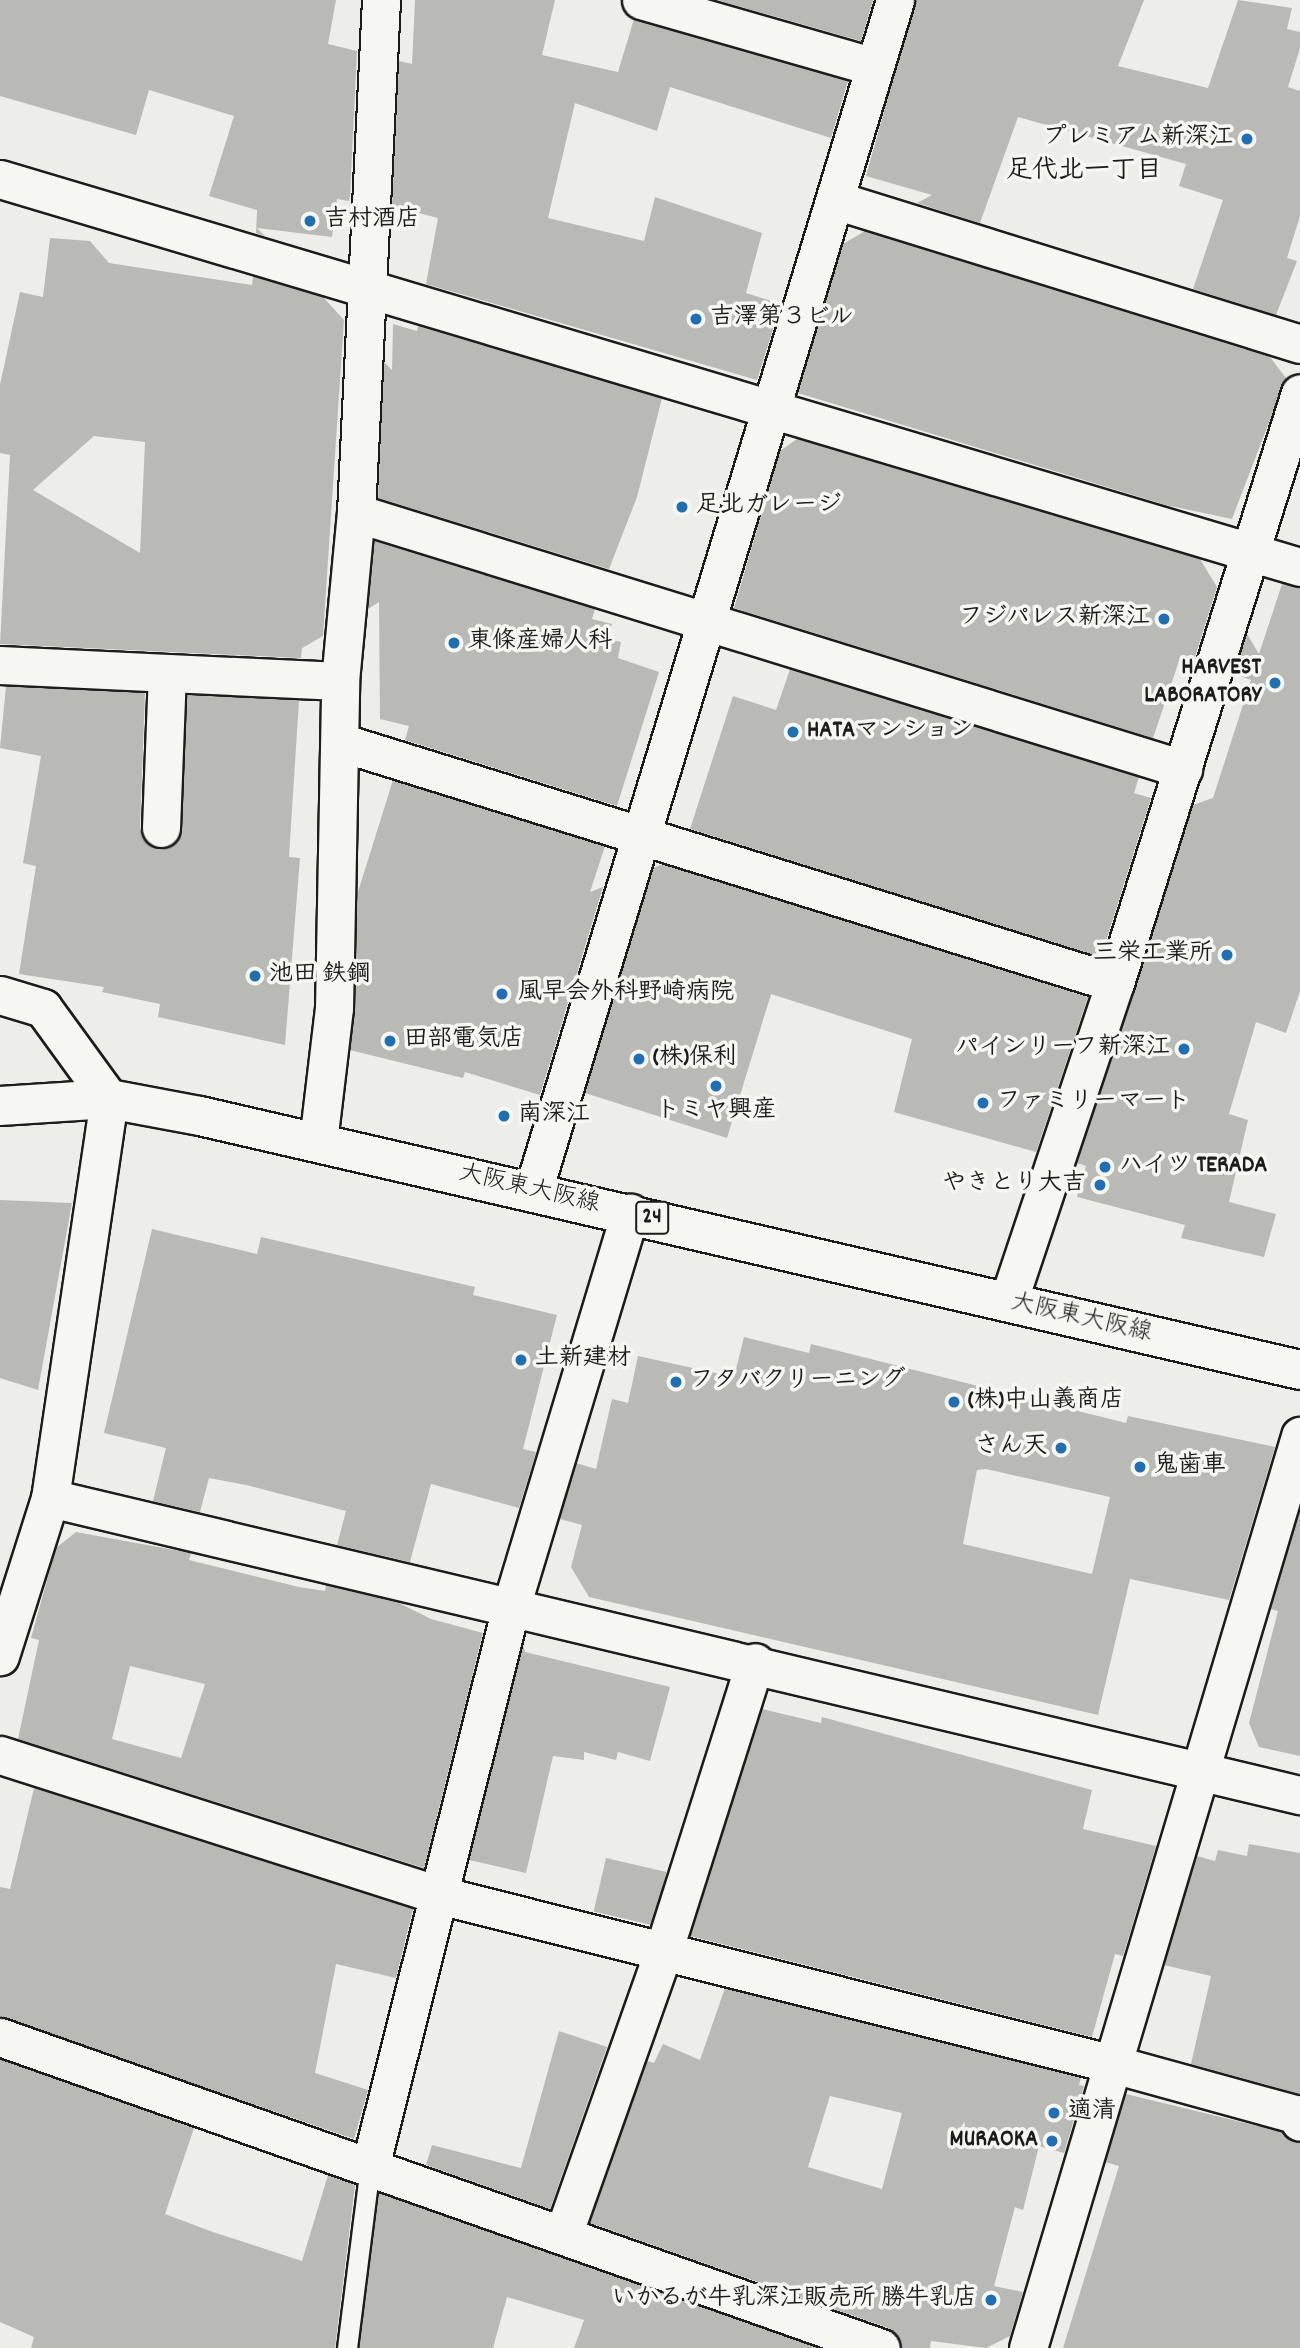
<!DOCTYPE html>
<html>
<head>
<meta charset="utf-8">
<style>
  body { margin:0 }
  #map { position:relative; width:1300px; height:2348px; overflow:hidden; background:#edede9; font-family:Dekko,"Klee One",sans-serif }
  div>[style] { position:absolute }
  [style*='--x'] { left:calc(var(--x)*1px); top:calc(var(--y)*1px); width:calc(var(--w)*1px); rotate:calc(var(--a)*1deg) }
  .building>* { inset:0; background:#b9b9b6; transform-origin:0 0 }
  .roads { filter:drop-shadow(2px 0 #1c1c1c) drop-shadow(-2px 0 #1c1c1c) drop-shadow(0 2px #1c1c1c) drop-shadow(0 -2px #1c1c1c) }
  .service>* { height:19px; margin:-9.5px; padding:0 9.5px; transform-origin:9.5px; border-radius:9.5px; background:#f6f6f2 }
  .minor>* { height:37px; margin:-18.5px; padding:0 18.5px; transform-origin:18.5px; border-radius:18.5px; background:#f6f6f2 }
  .primary>* { height:38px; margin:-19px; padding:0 19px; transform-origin:19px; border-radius:19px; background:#f6f6f2 }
  .dots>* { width:19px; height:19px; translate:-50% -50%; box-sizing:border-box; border:4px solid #f6f6f2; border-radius:50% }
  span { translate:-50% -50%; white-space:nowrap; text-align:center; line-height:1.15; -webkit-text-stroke:7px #f6f6f2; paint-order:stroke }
  .shield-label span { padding:2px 5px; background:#f6f6f2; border:2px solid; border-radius:5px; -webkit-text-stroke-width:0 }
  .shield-label { font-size:23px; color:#1c1c1c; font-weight:700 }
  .poi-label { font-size:24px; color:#1c1c1c; font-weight:700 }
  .right { translate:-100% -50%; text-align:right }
  .left { translate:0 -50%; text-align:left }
  .street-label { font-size:24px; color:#1c1c1c }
  .neighbourhood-label { font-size:26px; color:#1c1c1c; font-weight:700 }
</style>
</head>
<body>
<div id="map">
  <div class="building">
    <i style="clip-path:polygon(0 0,336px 0,328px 44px,357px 51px,350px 196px,349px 201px,337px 199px,332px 237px,257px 228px,265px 236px,256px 233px,257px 210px,209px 196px,234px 116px,149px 90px,136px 135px,0 96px)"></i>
    <i style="clip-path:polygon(415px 0,555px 0,542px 55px,618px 72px,634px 19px,848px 81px,831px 138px,670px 87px,657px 131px,575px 103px,548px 218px,644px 241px,655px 197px,762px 233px,746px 293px,781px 304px,757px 380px,426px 284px,438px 218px,392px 206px,399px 61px,412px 64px)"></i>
    <i style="clip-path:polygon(717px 0,873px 0,861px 41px)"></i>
    <i style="clip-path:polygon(915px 0,1144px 0,1118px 66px,1208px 88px,1238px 0,1292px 8px,1287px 29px,1300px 32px,1300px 48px,1288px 87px,1300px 91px,1300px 216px,1287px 258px,1297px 261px,1276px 315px,1193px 289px,1223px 200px,1179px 186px,1186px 164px,1018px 117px,980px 223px,917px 203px,932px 195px,866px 176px)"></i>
    <i style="clip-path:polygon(865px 231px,1270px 357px,1286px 378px,1232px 519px,1166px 505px,798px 393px,843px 244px)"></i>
    <i style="clip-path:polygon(evenodd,50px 238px,90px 241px,109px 263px,252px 285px,253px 276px,323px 297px,344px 320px,323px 636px,302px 648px,301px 658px,0 644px,10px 455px,0 453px,0 385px,20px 292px,43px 297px,50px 238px,94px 436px,145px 442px,140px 553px,33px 490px,94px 436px)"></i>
    <i style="clip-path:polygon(393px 324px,417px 331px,418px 326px,662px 398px,637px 497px,609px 569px,378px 498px,384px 362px,392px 370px)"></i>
    <i style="clip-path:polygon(797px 439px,1200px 559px,1217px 587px,1194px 660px,1181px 655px,1153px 738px,734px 608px,780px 451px)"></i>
    <i style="clip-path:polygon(374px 541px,595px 609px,592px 619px,612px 624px,608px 639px,621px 642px,618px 658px,659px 672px,617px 806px,405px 740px,409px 726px,380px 719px,379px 602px,368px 609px)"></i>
    <i style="clip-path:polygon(1282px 584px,1300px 587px,1300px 991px,1286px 1033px,1256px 1022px,1229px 1114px,1248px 1120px,1229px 1202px,1276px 1214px,1264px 1257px,1181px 1238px,1185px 1225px,1077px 1197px,1086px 1166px,1077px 1163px,1193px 805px,1213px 798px,1251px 680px,1234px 674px,1247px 634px,1259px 654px)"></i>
    <i style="clip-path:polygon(790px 669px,1139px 777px,1134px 793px,1151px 798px,1101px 957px,690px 829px,733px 696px,776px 710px)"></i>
    <i style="clip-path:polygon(6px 686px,145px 693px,140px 827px,143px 838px,160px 849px,171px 846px,182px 829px,187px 695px,299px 700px,289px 857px,300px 858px,285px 1045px,158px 1017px,160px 1004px,102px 992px,104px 987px,19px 974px,36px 866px,23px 863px,41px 756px,0 748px)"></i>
    <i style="clip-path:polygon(393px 780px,605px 846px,590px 892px,603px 887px,540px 1095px,465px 1072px,463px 1078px,350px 1050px,357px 895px)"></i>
    <i style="clip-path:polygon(663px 864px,1088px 997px,1036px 1152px,894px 1112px,912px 1039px,771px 994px,727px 1138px,585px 1093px,653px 868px)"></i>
    <i style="clip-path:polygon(0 1200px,72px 1203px,38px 1390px,0 1378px)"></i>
    <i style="clip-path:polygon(152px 1229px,257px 1254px,261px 1237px,475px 1287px,473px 1295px,557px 1315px,523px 1449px,536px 1452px,519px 1508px,431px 1484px,410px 1562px,337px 1545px,346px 1511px,246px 1485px,209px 1478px,200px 1512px,153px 1501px,166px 1448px,104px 1433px)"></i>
    <i style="clip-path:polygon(evenodd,744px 1337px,809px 1353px,811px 1344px,1126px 1423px,1128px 1416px,1275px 1447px,1229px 1600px,1130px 1579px,1098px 1715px,589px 1597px,571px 1567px,582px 1525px,560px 1519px,576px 1463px,596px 1469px,612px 1399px,628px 1403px,638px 1356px,734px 1377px,744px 1337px,986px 1469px,1110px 1497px,1092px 1574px,963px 1544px,977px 1470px,986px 1469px)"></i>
    <i style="clip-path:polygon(1300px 1509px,1300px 1756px,1259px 1747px,1249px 1723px,1278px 1611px,1270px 1609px)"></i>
    <i style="clip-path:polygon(evenodd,76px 1532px,191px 1553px,189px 1560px,299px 1587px,325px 1591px,326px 1585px,399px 1603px,431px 1619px,483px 1633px,424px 1868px,18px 1739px,39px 1640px,31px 1638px,56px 1548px,76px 1532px,130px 1666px,205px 1684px,181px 1758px,112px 1739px,130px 1666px)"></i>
    <i style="clip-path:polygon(523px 1644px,525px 1652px,670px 1687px,650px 1761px,618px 1752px,616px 1760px,584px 1752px,584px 1760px,553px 1756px,526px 1873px,469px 1860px)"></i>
    <i style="clip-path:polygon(762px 1709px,821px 1723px,822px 1717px,1092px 1790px,1083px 1829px,1156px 1846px,1123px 1956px,1115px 1954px,1092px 2037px,690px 1936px)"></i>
    <i style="clip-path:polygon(34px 1788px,413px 1909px,396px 1978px,336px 1964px,315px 2073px,368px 2090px,354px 2139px,0 2017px,0 1887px,10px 1889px)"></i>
    <i style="clip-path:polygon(1249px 1844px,1300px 1853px,1300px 2094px,1191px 2064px,1211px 1976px,1164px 1965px,1197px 1856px,1215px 1861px,1218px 1850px,1247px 1856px)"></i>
    <i style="left:606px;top:1858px;width:62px;height:55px;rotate:13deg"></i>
    <i style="clip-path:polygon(evenodd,725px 1988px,1081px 2078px,1079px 2085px,1084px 2086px,1064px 2153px,1039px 2146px,1023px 2210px,1015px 2207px,994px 2286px,1023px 2292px,1010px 2336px,986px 2348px,931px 2341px,930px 2348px,901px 2348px,888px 2328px,590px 2223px,647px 2061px,654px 2063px,663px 2044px,700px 2060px,725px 1988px,830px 2096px,902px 2113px,882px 2189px,808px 2167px,830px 2096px)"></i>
    <i style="clip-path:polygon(559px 2031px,607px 2047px,550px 2209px,426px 2165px,432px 2145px,521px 2168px)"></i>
    <i style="clip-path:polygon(0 2059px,194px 2128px,165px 2214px,210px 2231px,302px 2261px,328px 2175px,355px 2185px,335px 2348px,31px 2348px,34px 2337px,0 2322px)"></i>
    <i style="clip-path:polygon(1126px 2094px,1282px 2132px,1300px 2143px,1300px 2348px,1063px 2348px,1119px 2166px,1105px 2162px)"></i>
    <i style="clip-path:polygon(379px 2193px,818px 2348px,574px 2348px,584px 2320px,507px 2297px,493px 2348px,359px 2348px)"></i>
  </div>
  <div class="roads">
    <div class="service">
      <i style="--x:347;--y:2348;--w:182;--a:-82.8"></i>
    </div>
    <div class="minor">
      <i style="--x:641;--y:0;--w:242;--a:16"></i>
      <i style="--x:0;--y:179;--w:1357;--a:16.62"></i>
      <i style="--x:835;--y:200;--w:487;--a:17.2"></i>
      <i style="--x:356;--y:513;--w:866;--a:17.2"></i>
      <i style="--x:0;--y:665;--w:340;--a:2.7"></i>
      <i style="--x:343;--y:743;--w:808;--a:17.27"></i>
      <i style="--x:161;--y:828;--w:155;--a:-87.8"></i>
      <i style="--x:0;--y:995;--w:45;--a:16.8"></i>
      <i style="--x:43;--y:1008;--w:112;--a:54"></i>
      <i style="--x:109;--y:1099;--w:403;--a:98.4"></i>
      <i style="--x:50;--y:1498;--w:166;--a:107.6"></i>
      <i style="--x:318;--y:1142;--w:135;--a:-83.2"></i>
      <i style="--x:334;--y:1008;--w:327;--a:-88.9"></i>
      <i style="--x:340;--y:681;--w:169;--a:-84.6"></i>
      <i style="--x:356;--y:513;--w:514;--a:-87.21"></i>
      <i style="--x:533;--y:1191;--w:1245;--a:-73.09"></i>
      <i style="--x:1008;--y:1302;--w:336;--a:-71.5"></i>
      <i style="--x:1115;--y:983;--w:618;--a:-72.59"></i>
      <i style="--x:50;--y:1498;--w:1285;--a:13.37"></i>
      <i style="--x:0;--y:1755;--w:461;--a:17.7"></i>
      <i style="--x:439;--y:1895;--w:695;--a:14.08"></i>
      <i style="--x:1113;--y:2064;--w:189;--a:15.4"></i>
      <i style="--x:1295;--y:2114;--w:9;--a:58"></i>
      <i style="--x:0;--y:2037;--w:934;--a:19.44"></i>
      <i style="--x:370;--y:2167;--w:577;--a:-75.87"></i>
      <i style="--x:511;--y:1607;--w:412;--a:-73.2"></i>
      <i style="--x:563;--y:2235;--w:300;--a:-70.5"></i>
      <i style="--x:663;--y:1952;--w:304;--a:-72.4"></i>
      <i style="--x:1028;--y:2348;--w:952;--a:-73.39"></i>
    </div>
    <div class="primary">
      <i style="--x:0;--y:1106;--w:109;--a:-3.7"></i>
      <i style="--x:109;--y:1099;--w:93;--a:10.6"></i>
      <i style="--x:200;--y:1116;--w:1129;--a:13"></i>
    </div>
  </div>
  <div class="dots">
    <i style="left:1247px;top:139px;background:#1f6fb2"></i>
    <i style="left:310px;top:221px;background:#1f6fb2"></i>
    <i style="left:696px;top:319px;background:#1f6fb2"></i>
    <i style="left:682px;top:507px;background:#1f6fb2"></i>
    <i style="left:1164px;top:619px;background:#1f6fb2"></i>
    <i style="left:454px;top:643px;background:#1f6fb2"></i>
    <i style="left:1275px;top:683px;background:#1f6fb2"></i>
    <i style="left:793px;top:732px;background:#1f6fb2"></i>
    <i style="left:1227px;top:955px;background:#1f6fb2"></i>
    <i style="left:255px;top:976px;background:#1f6fb2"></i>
    <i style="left:502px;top:994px;background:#1f6fb2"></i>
    <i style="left:390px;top:1041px;background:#1f6fb2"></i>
    <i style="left:1184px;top:1049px;background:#1f6fb2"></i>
    <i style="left:639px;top:1059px;background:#1f6fb2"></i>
    <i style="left:716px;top:1086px;background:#1f6fb2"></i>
    <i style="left:983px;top:1103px;background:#1f6fb2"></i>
    <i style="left:504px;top:1116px;background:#1f6fb2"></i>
    <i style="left:1105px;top:1167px;background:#1f6fb2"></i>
    <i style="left:1100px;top:1185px;background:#1f6fb2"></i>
    <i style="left:521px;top:1360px;background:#1f6fb2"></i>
    <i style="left:676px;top:1382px;background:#1f6fb2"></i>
    <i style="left:954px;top:1402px;background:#1f6fb2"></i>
    <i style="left:1061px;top:1448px;background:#1f6fb2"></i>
    <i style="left:1140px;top:1467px;background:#1f6fb2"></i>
    <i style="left:1054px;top:2113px;background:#1f6fb2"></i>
    <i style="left:1052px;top:2141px;background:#1f6fb2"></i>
    <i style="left:991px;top:2300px;background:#1f6fb2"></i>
  </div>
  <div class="shield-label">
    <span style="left:652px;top:1218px">24</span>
  </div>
  <div class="poi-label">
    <span class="right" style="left:1233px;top:139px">プレミアム新深江</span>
    <span class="left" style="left:324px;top:221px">吉村酒店</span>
    <span class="left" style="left:710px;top:319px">吉澤第３ビル</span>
    <span class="left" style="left:696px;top:507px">足北ガレージ</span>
    <span class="right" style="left:1150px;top:619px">フジパレス新深江</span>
    <span class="left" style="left:468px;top:643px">東條産婦人科</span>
    <span class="right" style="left:1261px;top:683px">HARVEST<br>LABORATORY</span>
    <span class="left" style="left:807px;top:732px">HATAマンション</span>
    <span class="right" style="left:1213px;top:955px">三栄工業所</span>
    <span class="left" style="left:269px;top:976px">池田 鉄鋼</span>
    <span class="left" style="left:518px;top:994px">風早会外科野崎病院</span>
    <span class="left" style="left:404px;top:1041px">田部電気店</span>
    <span class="right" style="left:1170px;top:1049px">パインリーフ新深江</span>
    <span class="left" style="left:653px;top:1059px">(株)保利</span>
    <span class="left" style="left:997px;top:1103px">ファミリーマート</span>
    <span style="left:716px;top:1112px">トミヤ興産</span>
    <span class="left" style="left:518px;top:1116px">南深江</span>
    <span class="left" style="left:1119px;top:1167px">ハイツ TERADA</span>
    <span class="right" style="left:1086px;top:1185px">やきとり大吉</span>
    <span class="left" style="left:535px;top:1360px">土新建材</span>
    <span class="left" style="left:690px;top:1382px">フタバクリーニング</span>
    <span class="left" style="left:968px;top:1402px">(株)中山義商店</span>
    <span class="right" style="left:1047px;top:1448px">さん天</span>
    <span class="left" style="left:1154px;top:1467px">鬼歯車</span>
    <span class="left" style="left:1068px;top:2113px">適清</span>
    <span class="right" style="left:1038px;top:2141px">MURAOKA</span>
    <span class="right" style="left:977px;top:2300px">いかるが牛乳深江販売所 勝牛乳店</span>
  </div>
  <div class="street-label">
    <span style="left:529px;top:1190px;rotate:13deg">大阪東大阪線</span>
    <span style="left:1081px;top:1319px;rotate:13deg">大阪東大阪線</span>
  </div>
  <div class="neighbourhood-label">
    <span style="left:1084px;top:172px">足代北一丁目</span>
  </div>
</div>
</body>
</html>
